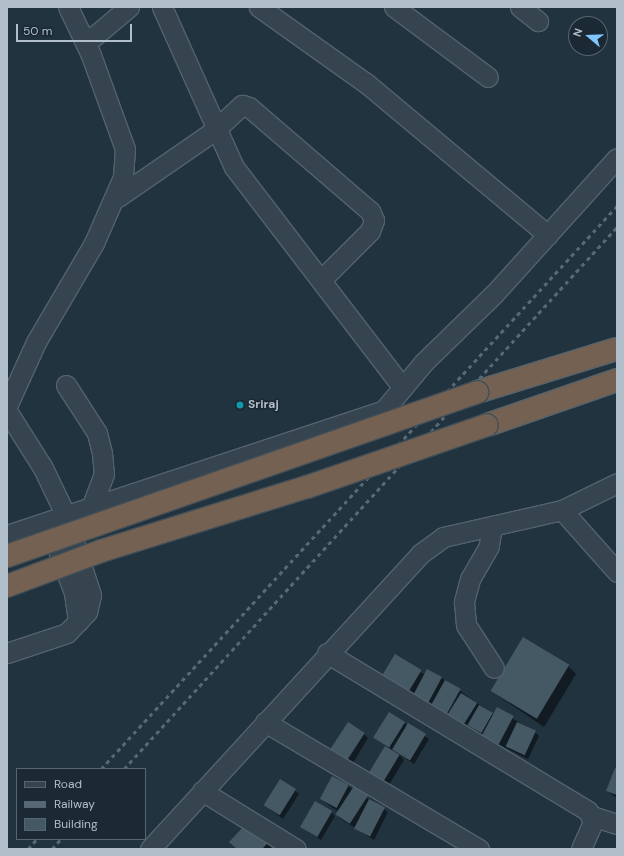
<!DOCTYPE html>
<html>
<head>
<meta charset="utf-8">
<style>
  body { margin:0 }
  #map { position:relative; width:624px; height:856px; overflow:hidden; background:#21333f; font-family:"DM Sans",sans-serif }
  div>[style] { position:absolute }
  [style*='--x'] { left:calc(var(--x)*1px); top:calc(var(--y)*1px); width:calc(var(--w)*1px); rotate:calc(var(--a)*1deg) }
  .shadow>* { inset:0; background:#0007 }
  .building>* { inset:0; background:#455965; transform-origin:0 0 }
  .roads { filter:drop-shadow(1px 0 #53626c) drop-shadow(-1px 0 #53626c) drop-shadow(0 1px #53626c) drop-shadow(0 -1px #53626c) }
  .minor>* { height:19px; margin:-9.5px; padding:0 9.5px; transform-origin:9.5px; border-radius:9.5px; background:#35444f }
  .highway>* { height:22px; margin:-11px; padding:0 11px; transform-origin:11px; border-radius:11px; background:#756151 }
  .rail>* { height:3px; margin-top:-1.5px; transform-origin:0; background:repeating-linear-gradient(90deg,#576976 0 4px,transparent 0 8px) }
  .bridges { filter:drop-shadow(1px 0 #404f59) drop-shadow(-1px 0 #404f59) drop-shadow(0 1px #404f59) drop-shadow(0 -1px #404f59) }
  .highway-bridge>* { height:22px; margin:-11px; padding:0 11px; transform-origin:11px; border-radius:11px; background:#756151 }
  .dots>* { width:11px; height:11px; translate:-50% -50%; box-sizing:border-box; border:2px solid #1a2933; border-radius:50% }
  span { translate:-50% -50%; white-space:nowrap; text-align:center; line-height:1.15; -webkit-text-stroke:3px #1a2933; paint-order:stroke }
  .poi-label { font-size:12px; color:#b1bfca; font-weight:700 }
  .left { translate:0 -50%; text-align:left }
  .frame { position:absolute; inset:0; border:8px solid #b1bfca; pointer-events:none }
  .legend { position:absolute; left:16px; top:768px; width:130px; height:72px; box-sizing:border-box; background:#1a2933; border:1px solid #56656f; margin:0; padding:5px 7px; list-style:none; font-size:12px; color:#b1bfca }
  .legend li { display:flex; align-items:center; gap:8px; height:20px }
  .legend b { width:20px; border:1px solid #56656f }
  .north { position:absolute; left:568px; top:16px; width:40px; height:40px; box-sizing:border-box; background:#1a2933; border:1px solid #56656f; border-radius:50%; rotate:289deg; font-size:11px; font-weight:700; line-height:16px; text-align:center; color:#b1bfca }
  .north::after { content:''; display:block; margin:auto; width:14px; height:18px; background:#81c7ff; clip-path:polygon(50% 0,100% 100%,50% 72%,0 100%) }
  .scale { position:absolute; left:16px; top:24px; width:116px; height:18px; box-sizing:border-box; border:2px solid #b1bfca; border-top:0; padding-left:5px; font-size:12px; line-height:14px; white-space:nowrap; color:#b1bfca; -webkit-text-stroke:3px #1a2933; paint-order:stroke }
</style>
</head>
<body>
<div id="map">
  <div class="shadow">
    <i style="clip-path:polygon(395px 656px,425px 675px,428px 670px,442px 678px,494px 715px,497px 709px,535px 732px,539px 736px,528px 759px,489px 740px,470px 726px,465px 733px,388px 680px)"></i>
    <i style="clip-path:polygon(568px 666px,576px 674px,544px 727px,491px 691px)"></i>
    <i style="clip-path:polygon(evenodd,404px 723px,429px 739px,414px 764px,399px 754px,404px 760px,389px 785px,374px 777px,391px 749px,375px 737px,404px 723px,394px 750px,399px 755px,392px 752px,394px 750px)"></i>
    <i style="clip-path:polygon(364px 734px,368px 738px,353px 763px,333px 749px)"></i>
    <i style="clip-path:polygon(617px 770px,617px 798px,607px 791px)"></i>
    <i style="clip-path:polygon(348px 786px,388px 812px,374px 840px,341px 819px,337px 815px,339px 812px,320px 799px)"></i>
    <i style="clip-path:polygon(295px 790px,299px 794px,283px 819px,264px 805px)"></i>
    <i style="clip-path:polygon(331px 812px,335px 816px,321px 840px,301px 827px)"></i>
    <i style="clip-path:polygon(247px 824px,271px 847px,270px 849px,238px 849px)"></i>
  </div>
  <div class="building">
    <i style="left:523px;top:637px;width:54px;height:63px;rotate:31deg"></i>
    <i style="left:395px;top:654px;width:31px;height:25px;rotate:31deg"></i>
    <i style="left:427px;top:669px;width:17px;height:33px;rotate:28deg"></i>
    <i style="left:445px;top:680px;width:18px;height:34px;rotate:29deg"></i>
    <i style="left:461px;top:693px;width:19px;height:31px;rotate:32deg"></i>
    <i style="left:479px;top:705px;width:16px;height:23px;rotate:30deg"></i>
    <i style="left:497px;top:707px;width:19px;height:32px;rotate:28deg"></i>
    <i style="left:389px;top:712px;width:19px;height:30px;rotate:32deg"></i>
    <i style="left:348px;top:722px;width:20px;height:32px;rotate:33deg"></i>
    <i style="left:517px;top:722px;width:21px;height:27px;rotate:25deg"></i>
    <i style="left:408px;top:723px;width:21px;height:31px;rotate:31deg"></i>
    <i style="left:385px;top:746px;width:17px;height:31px;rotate:31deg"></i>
    <i style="clip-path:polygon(615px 768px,617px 769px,617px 795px,606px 791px)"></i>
    <i style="left:332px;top:776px;width:19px;height:26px;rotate:28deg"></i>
    <i style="left:280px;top:779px;width:19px;height:31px;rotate:32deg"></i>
    <i style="left:354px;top:786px;width:17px;height:34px;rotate:33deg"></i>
    <i style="left:369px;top:799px;width:18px;height:33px;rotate:27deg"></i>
    <i style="left:315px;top:801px;width:20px;height:30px;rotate:30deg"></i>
    <i style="clip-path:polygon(247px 823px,268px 843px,262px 849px,237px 849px,229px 842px)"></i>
  </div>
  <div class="roads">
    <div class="minor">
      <i style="--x:162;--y:7;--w:175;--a:65.8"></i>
      <i style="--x:234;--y:167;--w:277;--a:52.6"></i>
      <i style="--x:259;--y:7;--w:131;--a:35.4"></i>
      <i style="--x:366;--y:83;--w:237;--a:39.9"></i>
      <i style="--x:394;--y:7;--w:117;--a:36.7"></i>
      <i style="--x:520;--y:7;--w:23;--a:38"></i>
      <i style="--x:86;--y:43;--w:56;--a:-39.9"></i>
      <i style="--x:118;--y:197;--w:118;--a:-34.6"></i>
      <i style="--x:215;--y:130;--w:37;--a:-43"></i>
      <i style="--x:242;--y:105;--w:7;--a:16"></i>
      <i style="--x:249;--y:107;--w:160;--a:40.7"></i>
      <i style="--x:370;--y:211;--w:10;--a:66"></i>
      <i style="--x:374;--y:220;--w:12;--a:110"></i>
      <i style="--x:370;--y:231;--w:69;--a:135"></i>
      <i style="--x:66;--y:385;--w:57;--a:57.1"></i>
      <i style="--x:97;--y:433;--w:21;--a:76"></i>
      <i style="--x:102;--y:453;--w:21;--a:85"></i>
      <i style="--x:104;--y:474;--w:34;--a:111"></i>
      <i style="--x:7;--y:406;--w:70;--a:-65.6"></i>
      <i style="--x:36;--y:342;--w:115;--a:-59.6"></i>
      <i style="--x:94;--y:243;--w:72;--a:-66.3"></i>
      <i style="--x:123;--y:177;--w:28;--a:-86"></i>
      <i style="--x:125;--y:149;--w:100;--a:-109.9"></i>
      <i style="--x:91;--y:55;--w:53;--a:-115.6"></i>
      <i style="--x:7;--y:411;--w:67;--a:57.7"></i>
      <i style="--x:43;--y:468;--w:51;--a:64.4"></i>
      <i style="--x:65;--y:514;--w:85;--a:72.2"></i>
      <i style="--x:91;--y:595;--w:17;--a:103"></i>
      <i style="--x:87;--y:612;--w:29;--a:134"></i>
      <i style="--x:67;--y:633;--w:63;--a:161.6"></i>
      <i style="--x:562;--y:510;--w:83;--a:48.4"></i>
      <i style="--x:49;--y:526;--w:72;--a:69.5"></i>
      <i style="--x:74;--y:593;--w:29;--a:82"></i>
      <i style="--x:492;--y:526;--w:20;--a:99"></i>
      <i style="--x:489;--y:546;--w:38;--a:120"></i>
      <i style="--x:470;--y:579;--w:24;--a:105"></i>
      <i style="--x:464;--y:602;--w:23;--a:85"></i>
      <i style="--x:466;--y:625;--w:51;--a:56.9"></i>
      <i style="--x:7;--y:535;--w:397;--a:-18.3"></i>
      <i style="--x:384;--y:410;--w:62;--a:-50.2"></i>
      <i style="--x:424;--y:362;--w:98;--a:-44.2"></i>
      <i style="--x:494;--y:294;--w:183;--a:-47.9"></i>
      <i style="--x:327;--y:653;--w:305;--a:31.2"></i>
      <i style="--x:588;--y:811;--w:12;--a:66"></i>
      <i style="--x:593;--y:822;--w:30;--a:114"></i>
      <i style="--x:265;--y:722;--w:249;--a:30.7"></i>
      <i style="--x:202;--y:791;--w:110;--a:31.7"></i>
      <i style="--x:592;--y:816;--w:26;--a:18"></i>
      <i style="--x:150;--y:849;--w:400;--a:-47.5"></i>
      <i style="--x:420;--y:554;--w:29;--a:-36"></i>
      <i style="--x:443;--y:537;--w:122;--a:-12.8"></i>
      <i style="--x:562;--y:510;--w:61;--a:-26.1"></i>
    </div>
    <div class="highway">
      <i style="--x:477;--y:392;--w:146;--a:-17.1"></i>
      <i style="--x:487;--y:425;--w:138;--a:-19.1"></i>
    </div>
  </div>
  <div class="rail">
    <i style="--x:101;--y:769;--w:764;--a:-47.49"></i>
    <i style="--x:124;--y:769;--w:733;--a:-47.71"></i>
    <i style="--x:28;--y:849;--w:13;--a:-48"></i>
    <i style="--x:52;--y:849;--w:13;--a:-48"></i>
  </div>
  <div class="bridges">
    <div class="highway-bridge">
      <i style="--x:7;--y:556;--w:498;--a:-19.2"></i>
      <i style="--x:7;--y:586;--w:100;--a:-20.4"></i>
      <i style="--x:101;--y:551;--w:216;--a:-17.3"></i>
      <i style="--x:307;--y:487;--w:190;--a:-19"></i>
    </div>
  </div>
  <div class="dots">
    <i style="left:240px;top:405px;background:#0f9aa8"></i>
  </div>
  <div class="poi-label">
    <span class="left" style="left:248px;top:405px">Sriraj</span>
  </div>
  <div class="frame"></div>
  <ul class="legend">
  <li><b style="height:5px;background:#35444f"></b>Road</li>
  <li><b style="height:5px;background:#576976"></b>Railway</li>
  <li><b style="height:11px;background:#455965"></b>Building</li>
  </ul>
  <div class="north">N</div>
  <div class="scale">50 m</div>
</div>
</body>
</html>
